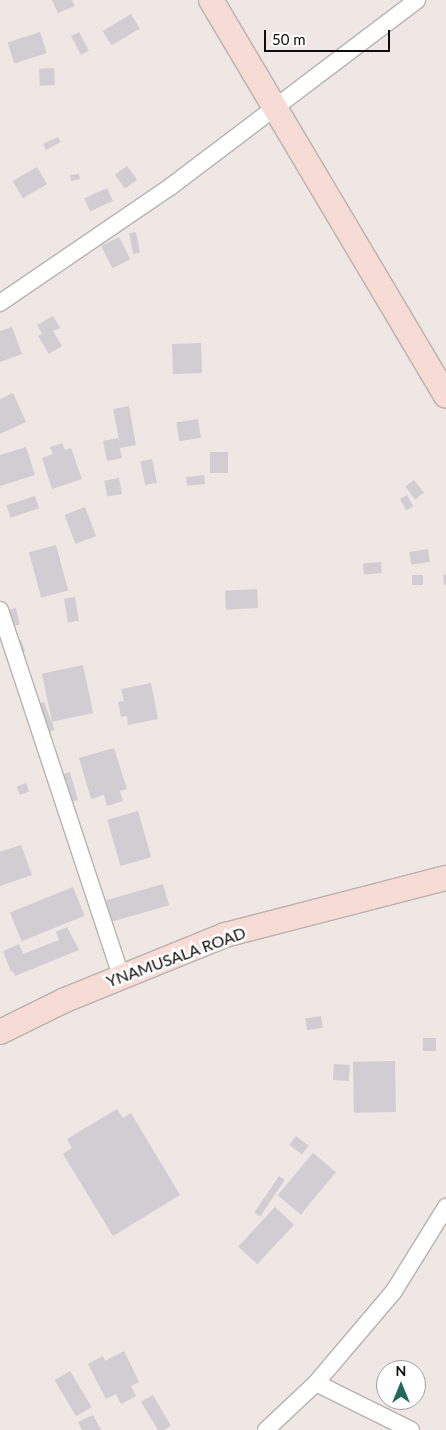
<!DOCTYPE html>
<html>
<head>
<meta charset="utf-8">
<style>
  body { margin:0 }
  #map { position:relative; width:446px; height:1430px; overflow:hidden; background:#eee7e4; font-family:Lato,sans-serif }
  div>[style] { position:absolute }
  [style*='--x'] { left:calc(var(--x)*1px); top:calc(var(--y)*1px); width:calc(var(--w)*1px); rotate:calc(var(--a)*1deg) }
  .building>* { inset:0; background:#d1cdd3; transform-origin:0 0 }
  .roads { filter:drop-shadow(1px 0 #b8b2ae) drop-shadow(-1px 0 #b8b2ae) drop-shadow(0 1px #b8b2ae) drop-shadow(0 -1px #b8b2ae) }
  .minor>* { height:16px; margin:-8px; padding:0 8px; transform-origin:8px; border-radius:8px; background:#fff }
  .secondary>* { height:24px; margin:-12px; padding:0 12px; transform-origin:12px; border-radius:12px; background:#f6dcd4 }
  span { translate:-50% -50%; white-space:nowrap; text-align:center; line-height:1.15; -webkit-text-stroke:5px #fff; paint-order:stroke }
  .street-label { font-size:16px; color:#0f0d0c }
  .north { position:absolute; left:376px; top:1360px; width:50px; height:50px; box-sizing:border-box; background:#fff; border:1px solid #9f9e9e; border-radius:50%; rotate:0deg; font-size:14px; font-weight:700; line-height:20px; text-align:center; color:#0f0d0c }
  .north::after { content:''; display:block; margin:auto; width:18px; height:22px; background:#22685d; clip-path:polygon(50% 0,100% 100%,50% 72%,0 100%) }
  .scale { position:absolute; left:264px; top:30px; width:126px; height:22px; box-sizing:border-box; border:2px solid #0f0d0c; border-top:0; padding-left:6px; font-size:15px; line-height:18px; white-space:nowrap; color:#0f0d0c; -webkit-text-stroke:4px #fff; paint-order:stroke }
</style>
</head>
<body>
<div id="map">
  <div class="building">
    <i style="clip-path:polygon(52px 0,72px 0,75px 6px,58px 13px)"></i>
    <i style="left:131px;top:14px;width:17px;height:33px;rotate:59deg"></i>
    <i style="left:40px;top:32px;width:22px;height:34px;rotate:72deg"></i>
    <i style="left:79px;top:32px;width:21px;height:9px;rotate:62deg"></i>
    <i style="left:54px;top:68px;width:17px;height:15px;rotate:87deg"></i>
    <i style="clip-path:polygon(58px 137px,61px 142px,46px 150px,43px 144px)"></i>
    <i style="left:127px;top:166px;width:17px;height:15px;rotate:54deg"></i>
    <i style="left:37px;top:167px;width:20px;height:28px;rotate:60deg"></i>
    <i style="clip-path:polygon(79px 174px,80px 179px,71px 181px,70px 175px)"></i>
    <i style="left:107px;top:188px;width:14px;height:25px;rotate:65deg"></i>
    <i style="left:136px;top:232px;width:21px;height:7px;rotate:79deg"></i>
    <i style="left:119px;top:237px;width:25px;height:20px;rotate:63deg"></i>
    <i style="clip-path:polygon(53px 316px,60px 328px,53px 331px,62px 346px,49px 354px,38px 336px,42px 334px,37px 325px)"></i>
    <i style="clip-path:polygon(12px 327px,22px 354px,0 362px,0 331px)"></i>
    <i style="left:201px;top:343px;width:30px;height:29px;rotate:88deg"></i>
    <i style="clip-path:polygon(13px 393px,26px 422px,0 434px,0 399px)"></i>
    <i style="clip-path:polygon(129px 406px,136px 445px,120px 448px,122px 458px,107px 461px,103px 441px,118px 438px,120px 445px,113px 409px)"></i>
    <i style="left:198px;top:419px;width:19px;height:22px;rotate:81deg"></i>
    <i style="clip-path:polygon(62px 443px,65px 450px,71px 448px,82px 479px,52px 489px,42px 458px,53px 454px,50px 447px)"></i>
    <i style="clip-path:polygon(26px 447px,35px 475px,0 486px,0 455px)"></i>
    <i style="left:210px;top:452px;width:18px;height:21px"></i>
    <i style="left:152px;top:459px;width:24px;height:12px;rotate:78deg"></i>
    <i style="left:204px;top:475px;width:9px;height:18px;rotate:84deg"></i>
    <i style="left:119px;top:478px;width:16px;height:15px;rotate:79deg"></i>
    <i style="left:414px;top:480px;width:16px;height:11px;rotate:52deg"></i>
    <i style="left:407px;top:495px;width:13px;height:8px;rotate:61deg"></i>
    <i style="left:35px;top:496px;width:13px;height:30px;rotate:72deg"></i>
    <i style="left:85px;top:507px;width:31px;height:22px;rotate:69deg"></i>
    <i style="left:56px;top:545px;width:47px;height:28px;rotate:75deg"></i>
    <i style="left:428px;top:549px;width:13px;height:19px;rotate:81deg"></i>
    <i style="left:381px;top:562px;width:11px;height:18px;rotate:85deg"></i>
    <i style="left:423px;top:575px;width:10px;height:11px;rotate:90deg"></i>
    <i style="clip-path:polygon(443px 575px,446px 575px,446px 585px,444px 585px)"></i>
    <i style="left:257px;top:589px;width:19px;height:32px;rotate:87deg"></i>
    <i style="left:75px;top:597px;width:24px;height:11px;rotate:81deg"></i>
    <i style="left:16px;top:608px;width:17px;height:12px;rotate:77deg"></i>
    <i style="left:21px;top:640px;width:12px;height:9px;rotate:70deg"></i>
    <i style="left:83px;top:665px;width:49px;height:42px;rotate:78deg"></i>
    <i style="clip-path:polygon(151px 683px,158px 719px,128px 725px,127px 716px,121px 717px,118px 702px,124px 701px,121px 689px)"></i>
    <i style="left:44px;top:702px;width:30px;height:10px;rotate:69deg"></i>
    <i style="clip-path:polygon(114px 748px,127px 789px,120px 791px,123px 801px,107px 806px,104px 795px,91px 799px,79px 758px)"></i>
    <i style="left:70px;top:772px;width:29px;height:12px;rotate:74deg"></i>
    <i style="left:26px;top:783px;width:9px;height:10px;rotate:69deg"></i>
    <i style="left:138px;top:811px;width:48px;height:32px;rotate:74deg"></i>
    <i style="clip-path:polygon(21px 845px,32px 875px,0 886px,0 852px)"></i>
    <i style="left:163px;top:884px;width:22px;height:61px;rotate:74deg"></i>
    <i style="left:73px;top:887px;width:31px;height:68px;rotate:68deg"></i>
    <i style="clip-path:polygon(67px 927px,79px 950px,15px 976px,13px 971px,11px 972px,3px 951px,19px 944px,23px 954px,59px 940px,56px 932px)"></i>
    <i style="left:321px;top:1016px;width:12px;height:16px;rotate:81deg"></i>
    <i style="left:423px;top:1038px;width:13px;height:13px"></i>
    <i style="left:395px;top:1061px;width:51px;height:42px;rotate:89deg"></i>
    <i style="left:334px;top:1064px;width:16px;height:16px;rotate:4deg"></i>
    <i style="clip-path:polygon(117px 1109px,123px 1118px,131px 1113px,180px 1195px,113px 1236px,63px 1154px,72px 1148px,67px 1139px)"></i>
    <i style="left:296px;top:1136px;width:16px;height:11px;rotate:38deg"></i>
    <i style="left:313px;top:1153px;width:30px;height:55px;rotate:40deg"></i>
    <i style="left:279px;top:1176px;width:7px;height:44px;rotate:34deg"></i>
    <i style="left:275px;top:1207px;width:26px;height:54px;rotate:43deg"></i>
    <i style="clip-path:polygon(124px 1351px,139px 1382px,131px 1386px,136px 1396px,121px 1404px,116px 1394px,106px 1399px,88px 1364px,103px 1356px,105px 1361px)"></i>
    <i style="left:70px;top:1371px;width:42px;height:18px;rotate:59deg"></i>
    <i style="clip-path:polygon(153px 1395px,171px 1426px,164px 1430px,158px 1430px,141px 1402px)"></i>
    <i style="clip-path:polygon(93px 1415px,101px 1430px,82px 1430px,78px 1422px)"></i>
  </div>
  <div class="roads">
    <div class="minor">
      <i style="--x:0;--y:303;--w:206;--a:-34.3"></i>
      <i style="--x:170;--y:187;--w:310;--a:-37.1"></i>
      <i style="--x:0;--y:610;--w:385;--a:71.7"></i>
      <i style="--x:316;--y:1383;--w:106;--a:26.3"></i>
      <i style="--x:266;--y:1430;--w:69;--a:-43.2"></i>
      <i style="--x:316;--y:1383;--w:121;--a:-49.7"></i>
      <i style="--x:394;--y:1291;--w:99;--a:-58.2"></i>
    </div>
    <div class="secondary">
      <i style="--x:211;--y:0;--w:460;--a:59.3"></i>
      <i style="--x:0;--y:1032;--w:72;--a:-26.2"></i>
      <i style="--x:65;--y:1000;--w:173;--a:-22.1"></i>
      <i style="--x:225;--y:935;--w:228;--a:-14.5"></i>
    </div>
  </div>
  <div class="street-label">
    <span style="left:176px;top:957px;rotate:-20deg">YNAMUSALA ROAD</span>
  </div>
  <div class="north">N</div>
  <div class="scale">50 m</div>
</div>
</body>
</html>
